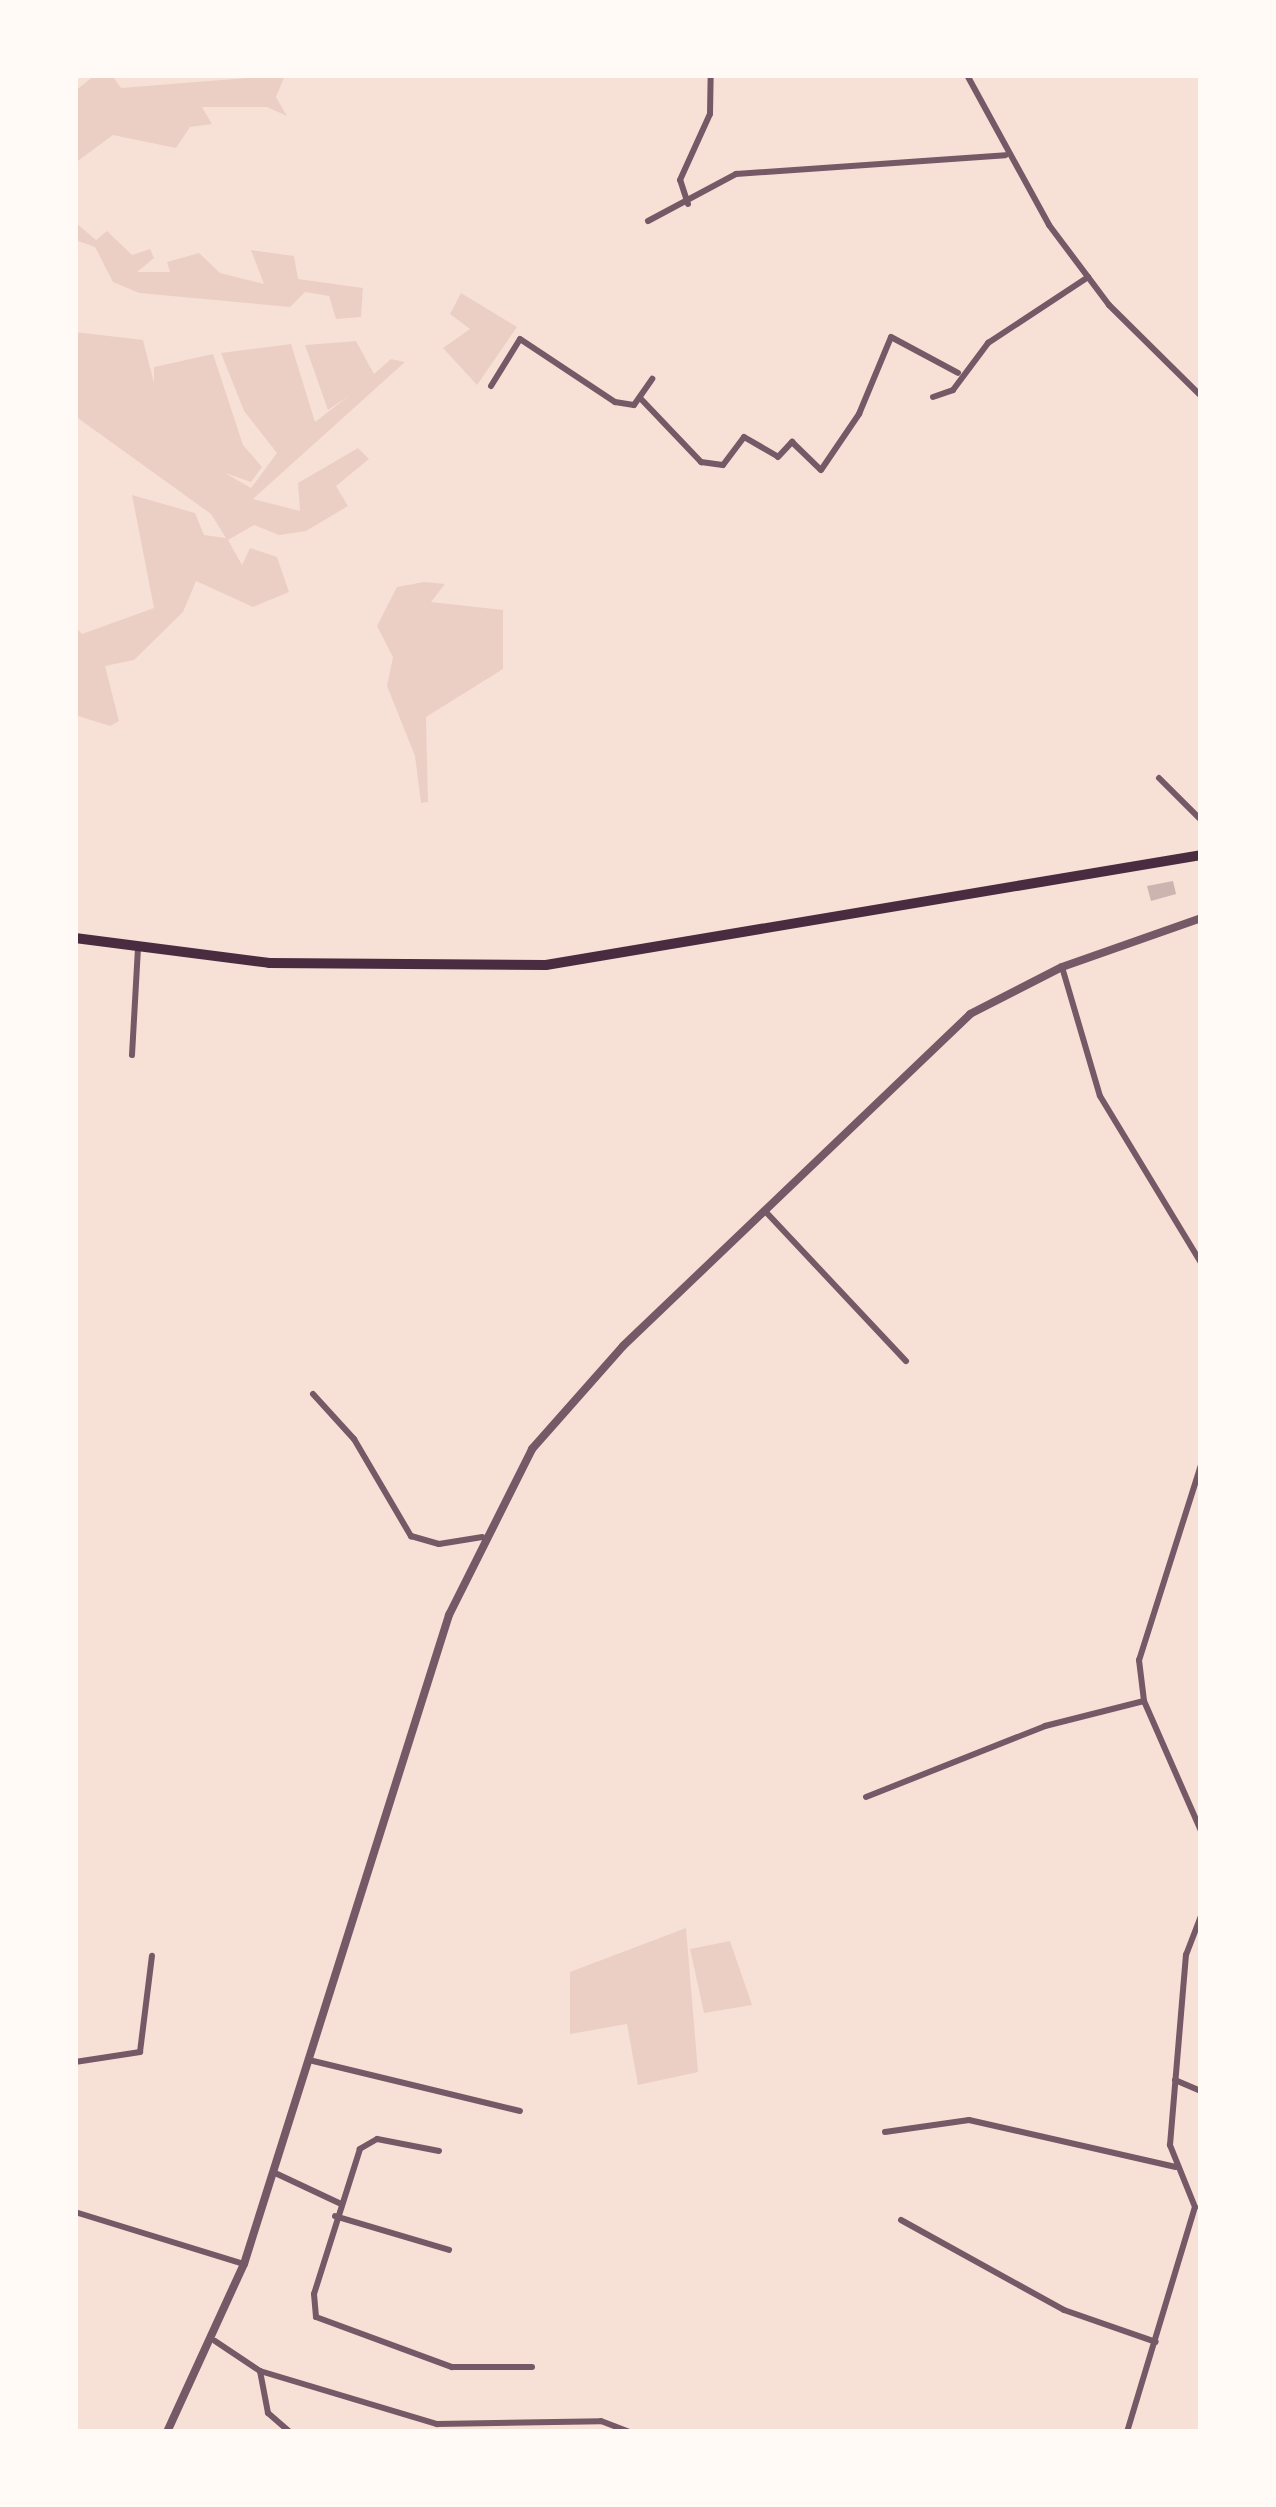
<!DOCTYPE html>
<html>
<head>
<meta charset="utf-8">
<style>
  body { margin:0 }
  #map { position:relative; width:1276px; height:2507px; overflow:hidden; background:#f7e1d7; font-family:Manrope,sans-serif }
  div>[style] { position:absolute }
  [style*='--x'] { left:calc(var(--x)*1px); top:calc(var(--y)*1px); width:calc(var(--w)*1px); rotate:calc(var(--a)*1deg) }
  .green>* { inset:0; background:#ebcfc5 }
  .building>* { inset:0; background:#ccb4b1 }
  .minor>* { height:6px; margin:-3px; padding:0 3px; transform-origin:3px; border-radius:3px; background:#755966 }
  .tertiary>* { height:8px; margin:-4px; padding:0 4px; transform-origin:4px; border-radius:4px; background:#755966 }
  .trunk>* { height:10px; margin:-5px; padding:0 5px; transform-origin:5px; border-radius:5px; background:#4a2c40 }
  span { translate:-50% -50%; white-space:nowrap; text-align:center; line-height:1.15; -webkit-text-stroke:8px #fffaf5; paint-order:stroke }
  .frame { position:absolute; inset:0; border:78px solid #fffaf5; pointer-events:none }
</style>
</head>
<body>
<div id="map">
  <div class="green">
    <i style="clip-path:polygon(95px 75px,112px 75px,121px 88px,285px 75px,276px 97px,287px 116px,267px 107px,202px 107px,212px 124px,190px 127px,176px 148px,113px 135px,75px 163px,75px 91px)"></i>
    <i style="clip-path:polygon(75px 222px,96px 240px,107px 231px,132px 255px,150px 249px,154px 258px,137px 272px,170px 272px,167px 262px,199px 253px,220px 273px,264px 284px,251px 250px,294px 256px,298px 279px,363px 288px,361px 317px,336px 319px,329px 296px,305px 292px,290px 307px,139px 293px,113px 282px,95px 247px,75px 240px)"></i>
    <i style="clip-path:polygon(461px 293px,517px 327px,477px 385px,443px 348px,470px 329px,450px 314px)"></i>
    <i style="clip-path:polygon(75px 332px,143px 340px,154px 383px,154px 367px,213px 354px,243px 445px,262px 467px,251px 482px,225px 473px,251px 488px,277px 453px,244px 411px,221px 353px,291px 344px,315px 422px,350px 395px,328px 410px,305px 345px,356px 341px,374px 374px,391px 359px,405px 362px,253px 499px,300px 511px,298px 483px,358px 448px,369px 459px,336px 486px,348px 506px,306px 531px,279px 535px,254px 525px,228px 540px,242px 565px,250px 548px,277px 557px,289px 592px,253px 607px,196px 581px,183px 612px,134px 660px,105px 666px,119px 721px,110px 726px,75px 715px,75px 626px,82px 634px,154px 608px,132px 495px,195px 513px,204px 535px,226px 538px,211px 514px,75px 416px)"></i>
    <i style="clip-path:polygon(424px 582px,445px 584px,431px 602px,503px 610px,503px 669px,426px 717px,428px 802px,421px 803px,415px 756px,387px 686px,393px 657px,377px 626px,397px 587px)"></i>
    <i style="clip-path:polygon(686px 1928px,698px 2072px,638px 2085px,627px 2024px,570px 2034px,570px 1972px)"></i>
    <i style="clip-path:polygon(730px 1941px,752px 2005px,704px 2013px,690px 1949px)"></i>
  </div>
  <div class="building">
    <i style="clip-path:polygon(1173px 881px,1176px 894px,1151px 901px,1147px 886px)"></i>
  </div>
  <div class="minor">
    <i style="--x:967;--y:75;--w:171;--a:61.3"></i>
    <i style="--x:1049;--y:225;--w:100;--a:53.1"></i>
    <i style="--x:1109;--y:305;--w:129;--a:44.7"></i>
    <i style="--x:688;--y:204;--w:25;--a:-108"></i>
    <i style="--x:680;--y:180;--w:72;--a:-65.6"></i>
    <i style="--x:710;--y:114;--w:39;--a:-89"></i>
    <i style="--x:648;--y:221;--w:100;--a:-28.1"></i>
    <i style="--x:736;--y:174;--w:270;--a:-4"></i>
    <i style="--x:491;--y:386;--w:55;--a:-58.3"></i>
    <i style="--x:520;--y:339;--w:114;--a:33.6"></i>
    <i style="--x:615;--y:402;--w:19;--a:9"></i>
    <i style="--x:634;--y:405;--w:32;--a:-55"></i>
    <i style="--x:933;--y:397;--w:21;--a:-19"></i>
    <i style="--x:953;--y:390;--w:59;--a:-53.3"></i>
    <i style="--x:988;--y:343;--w:120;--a:-33.4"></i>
    <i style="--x:642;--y:400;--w:86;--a:46.4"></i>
    <i style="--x:701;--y:462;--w:22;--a:8"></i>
    <i style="--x:723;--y:465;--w:35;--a:-53"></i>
    <i style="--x:744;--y:437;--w:39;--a:30"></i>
    <i style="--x:778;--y:457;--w:21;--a:-47"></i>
    <i style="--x:792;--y:442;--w:40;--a:44"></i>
    <i style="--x:821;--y:470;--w:68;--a:-55.8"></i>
    <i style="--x:859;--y:414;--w:83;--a:-67.4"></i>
    <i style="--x:891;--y:337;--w:76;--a:28.2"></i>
    <i style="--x:1159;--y:778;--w:59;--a:45"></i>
    <i style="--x:1062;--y:967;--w:134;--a:73.6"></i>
    <i style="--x:1100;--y:1096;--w:195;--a:58.8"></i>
    <i style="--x:132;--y:1055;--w:108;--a:-86.8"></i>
    <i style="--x:765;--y:1211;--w:206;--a:46.8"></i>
    <i style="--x:313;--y:1394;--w:61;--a:47.7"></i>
    <i style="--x:354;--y:1439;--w:113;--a:59.6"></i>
    <i style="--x:411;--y:1536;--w:29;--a:16"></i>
    <i style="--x:439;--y:1544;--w:44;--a:-9.2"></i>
    <i style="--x:1201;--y:1465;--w:205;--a:107.6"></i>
    <i style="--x:1139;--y:1660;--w:41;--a:83"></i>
    <i style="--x:1144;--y:1701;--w:142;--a:66.3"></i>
    <i style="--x:866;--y:1797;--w:193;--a:-21.6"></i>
    <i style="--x:1045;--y:1726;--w:102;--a:-14.2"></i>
    <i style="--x:309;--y:2060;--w:217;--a:13.6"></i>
    <i style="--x:75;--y:2062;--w:66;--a:-8.7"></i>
    <i style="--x:140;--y:2052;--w:97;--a:-82.9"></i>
    <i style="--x:1175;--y:2080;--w:28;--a:23"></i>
    <i style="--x:885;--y:2132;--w:85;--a:-8.1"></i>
    <i style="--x:969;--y:2120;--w:212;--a:12.8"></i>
    <i style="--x:439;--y:2151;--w:63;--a:-169"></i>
    <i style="--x:377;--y:2139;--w:20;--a:150"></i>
    <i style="--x:360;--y:2149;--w:152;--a:107.6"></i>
    <i style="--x:314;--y:2294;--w:23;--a:85"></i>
    <i style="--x:316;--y:2317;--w:145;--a:20.2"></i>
    <i style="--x:452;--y:2367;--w:80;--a:0"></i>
    <i style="--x:273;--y:2172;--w:73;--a:25.2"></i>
    <i style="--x:75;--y:2212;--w:177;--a:17.1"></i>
    <i style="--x:335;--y:2216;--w:119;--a:16.6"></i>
    <i style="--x:901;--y:2220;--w:186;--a:28.9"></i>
    <i style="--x:1064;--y:2310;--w:97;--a:19.2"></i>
    <i style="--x:215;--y:2341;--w:54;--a:33.7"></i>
    <i style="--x:260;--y:2371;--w:185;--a:16.7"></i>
    <i style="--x:437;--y:2424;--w:164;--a:-1"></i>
    <i style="--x:601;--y:2421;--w:30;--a:21"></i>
    <i style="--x:260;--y:2371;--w:43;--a:79.2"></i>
    <i style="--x:268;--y:2413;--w:29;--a:41"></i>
    <i style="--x:1127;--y:2432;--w:235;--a:-73.2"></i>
    <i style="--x:1195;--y:2207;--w:67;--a:-112"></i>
    <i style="--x:1170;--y:2145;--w:191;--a:-85.2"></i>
    <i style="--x:1186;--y:1955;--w:42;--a:-69"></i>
  </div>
  <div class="tertiary">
    <i style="--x:167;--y:2432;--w:185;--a:-65.4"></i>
    <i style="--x:244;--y:2264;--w:681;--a:-72.47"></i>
    <i style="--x:449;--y:1615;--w:186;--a:-63.4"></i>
    <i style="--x:532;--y:1449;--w:137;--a:-48.5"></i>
    <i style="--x:623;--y:1346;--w:480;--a:-43.7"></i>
    <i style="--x:970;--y:1014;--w:103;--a:-27.1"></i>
    <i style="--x:1062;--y:967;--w:147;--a:-19.4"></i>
  </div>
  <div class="trunk">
    <i style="--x:75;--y:938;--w:196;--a:7.3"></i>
    <i style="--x:269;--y:963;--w:277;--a:0.4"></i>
    <i style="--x:546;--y:965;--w:664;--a:-9.53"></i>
  </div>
  <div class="frame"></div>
</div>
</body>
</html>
